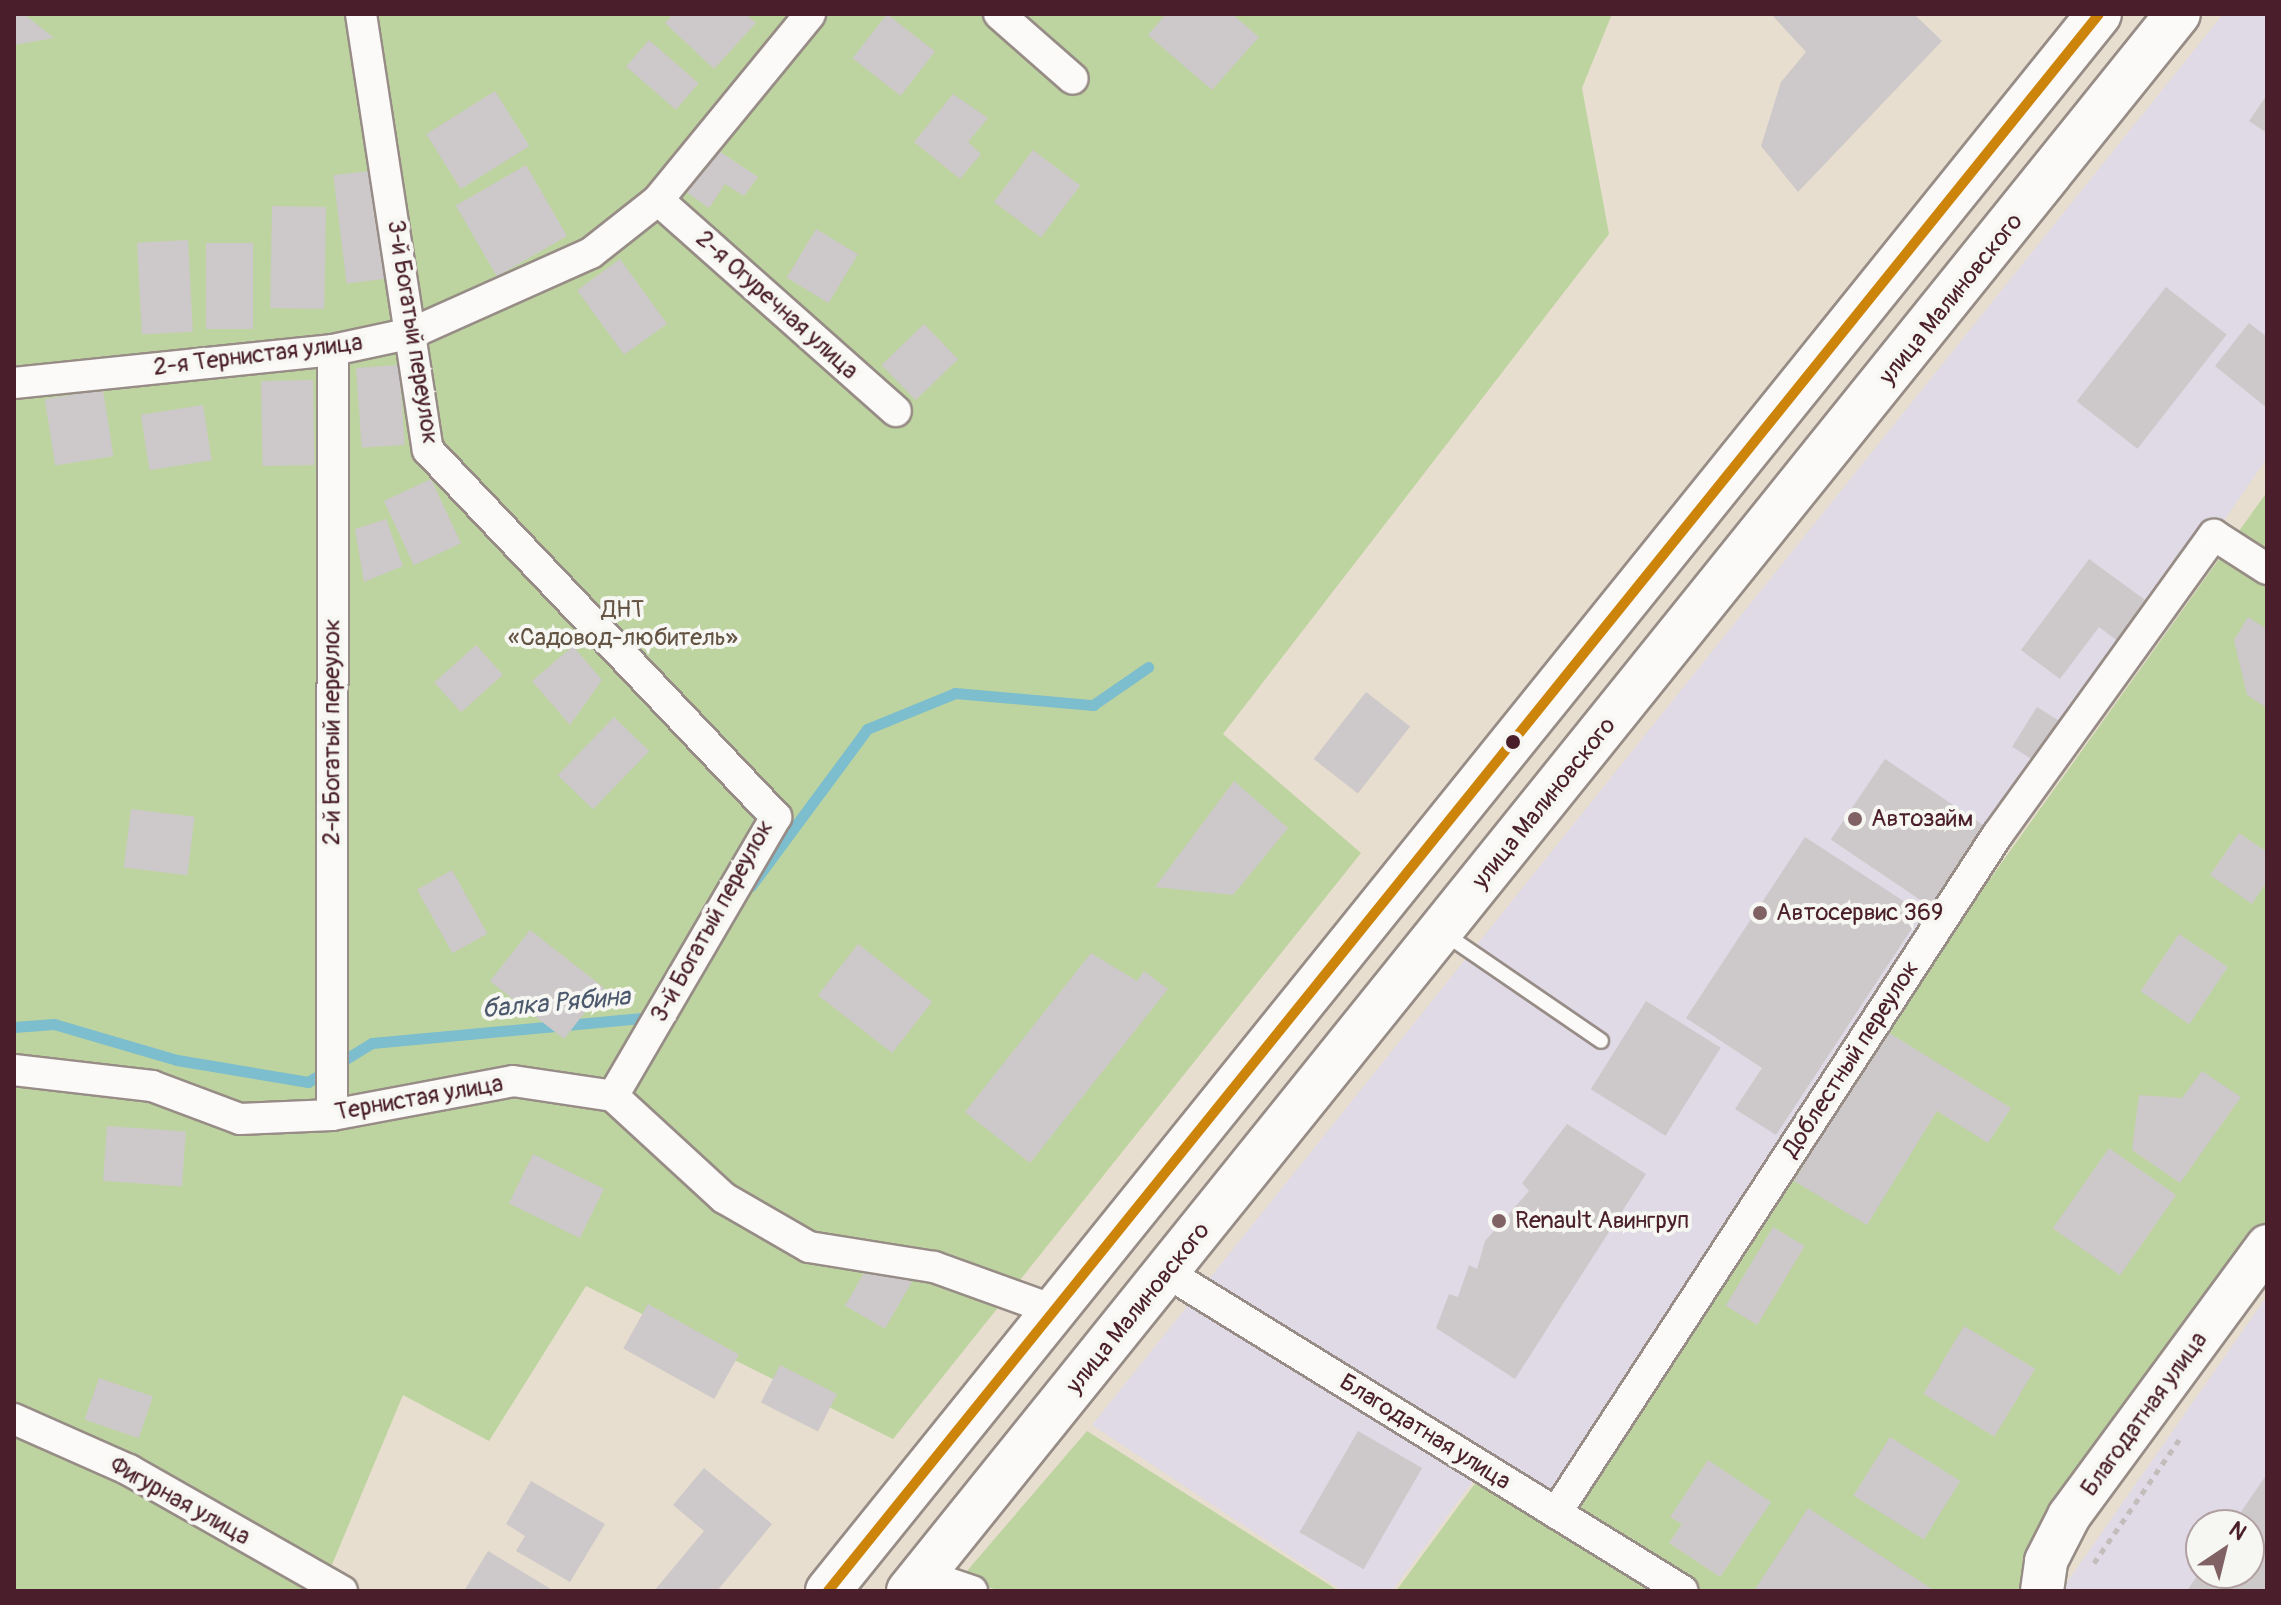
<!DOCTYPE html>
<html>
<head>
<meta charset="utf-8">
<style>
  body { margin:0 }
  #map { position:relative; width:2281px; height:1605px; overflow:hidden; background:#e7decf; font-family:Pangolin,sans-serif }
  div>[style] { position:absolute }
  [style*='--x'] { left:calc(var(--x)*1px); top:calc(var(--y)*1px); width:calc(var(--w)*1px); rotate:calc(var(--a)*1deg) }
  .built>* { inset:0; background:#dfdae6 }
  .green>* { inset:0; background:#bed4a0 }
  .stream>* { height:11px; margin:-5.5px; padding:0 5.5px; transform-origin:5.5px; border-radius:5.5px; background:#7cbdce }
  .building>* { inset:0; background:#cdc8c9; transform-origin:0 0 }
  .path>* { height:5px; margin-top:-2.5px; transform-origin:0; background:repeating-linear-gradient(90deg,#c2bcbb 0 6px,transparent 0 12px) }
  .roads { filter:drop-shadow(2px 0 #978c86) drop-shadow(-2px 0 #978c86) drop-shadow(0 2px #978c86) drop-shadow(0 -2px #978c86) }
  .lane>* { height:14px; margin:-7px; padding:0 7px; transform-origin:7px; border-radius:7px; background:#fbfaf8 }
  .street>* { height:30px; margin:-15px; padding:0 15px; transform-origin:15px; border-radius:15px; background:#fbfaf8 }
  .secondary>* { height:42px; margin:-21px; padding:0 21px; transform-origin:21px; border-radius:21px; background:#fbfaf8 }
  .highway>* { height:44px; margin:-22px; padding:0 22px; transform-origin:22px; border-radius:22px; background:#fbfaf8 }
  .bus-1>* { height:10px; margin:-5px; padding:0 5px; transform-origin:5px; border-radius:5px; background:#cc840b }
  .dots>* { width:22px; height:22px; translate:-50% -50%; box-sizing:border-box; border:4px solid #f6f6f2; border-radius:50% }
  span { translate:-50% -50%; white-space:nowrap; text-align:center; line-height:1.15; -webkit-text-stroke:8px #f6f6f2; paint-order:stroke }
  .street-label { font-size:24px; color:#4a1f2b }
  .park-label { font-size:24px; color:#635343 }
  .poi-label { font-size:24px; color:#4a1f2b }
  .left { translate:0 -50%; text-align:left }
  .water-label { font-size:26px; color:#4c596c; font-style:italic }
  .frame { position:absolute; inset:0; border:16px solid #4a1f2b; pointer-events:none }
  .north { position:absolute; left:2185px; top:1509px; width:80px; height:80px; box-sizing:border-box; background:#f6f6f2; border:2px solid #b1a0a2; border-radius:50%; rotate:35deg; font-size:22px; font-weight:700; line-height:32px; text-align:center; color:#4a1f2b }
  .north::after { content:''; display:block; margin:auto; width:28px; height:36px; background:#816264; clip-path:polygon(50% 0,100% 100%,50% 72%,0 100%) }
</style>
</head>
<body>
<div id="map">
  <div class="built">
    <i style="clip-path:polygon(2223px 14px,2267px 14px,2267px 458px,1555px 1493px,1493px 1454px,1392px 1591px,1343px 1591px,1092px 1425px)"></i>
    <i style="clip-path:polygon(evenodd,2267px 1296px,2267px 1591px,2061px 1591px,2267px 1296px,2201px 1525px,2249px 1525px,2249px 1573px,2201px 1573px,2201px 1525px)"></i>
  </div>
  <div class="green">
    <i style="clip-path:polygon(14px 14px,1612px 14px,1582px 88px,1609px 234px,1223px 734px,1361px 853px,893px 1439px,586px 1286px,489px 1441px,403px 1395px,321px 1591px,14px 1591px)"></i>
    <i style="clip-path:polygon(2267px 492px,2267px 1241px,2021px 1591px,1396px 1591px,1479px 1478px,1563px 1531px,1914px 985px)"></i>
    <i style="clip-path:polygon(1087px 1431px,1339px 1591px,1000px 1591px,961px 1578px)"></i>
  </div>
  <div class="stream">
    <i style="--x:751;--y:886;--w:195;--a:-53.5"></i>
    <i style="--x:867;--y:729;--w:95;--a:-22.2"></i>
    <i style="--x:955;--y:693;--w:139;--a:5"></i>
    <i style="--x:1093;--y:705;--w:67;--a:-34.6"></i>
    <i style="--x:14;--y:1027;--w:40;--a:-4.3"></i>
    <i style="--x:54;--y:1024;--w:128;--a:16.3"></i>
    <i style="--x:177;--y:1060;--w:133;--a:9.5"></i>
    <i style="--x:308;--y:1082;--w:75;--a:-31.4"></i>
    <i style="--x:372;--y:1043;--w:282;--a:-5.3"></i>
  </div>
  <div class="building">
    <i style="clip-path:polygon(14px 14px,24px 14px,54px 38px,14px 45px)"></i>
    <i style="clip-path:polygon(673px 14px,746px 14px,756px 23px,714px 69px,665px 23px)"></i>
    <i style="left:887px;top:14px;width:61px;height:56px;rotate:38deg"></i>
    <i style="clip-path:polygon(1166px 14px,1232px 14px,1259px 37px,1212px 90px,1148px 35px)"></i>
    <i style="clip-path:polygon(1771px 14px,1914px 14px,1942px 41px,1798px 192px,1761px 146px,1781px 82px,1806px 52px)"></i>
    <i style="left:649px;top:40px;width:66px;height:35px;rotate:41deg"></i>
    <i style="left:495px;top:91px;width:65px;height:81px;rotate:58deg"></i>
    <i style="clip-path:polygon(953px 94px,988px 118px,968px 142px,981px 154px,960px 179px,914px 142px)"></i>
    <i style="clip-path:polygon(2267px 95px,2267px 133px,2249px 121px)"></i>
    <i style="clip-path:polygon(716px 149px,758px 177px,744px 196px,725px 184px,709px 208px,686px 192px)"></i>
    <i style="left:1033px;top:150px;width:59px;height:65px;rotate:37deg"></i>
    <i style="left:526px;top:165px;width:82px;height:81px;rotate:60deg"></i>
    <i style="left:377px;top:170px;width:109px;height:44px;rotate:83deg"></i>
    <i style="left:272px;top:206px;width:54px;height:102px;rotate:1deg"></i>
    <i style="left:816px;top:229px;width:49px;height:57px;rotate:31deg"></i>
    <i style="left:188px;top:240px;width:92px;height:51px;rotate:87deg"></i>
    <i style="left:253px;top:243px;width:86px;height:47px;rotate:90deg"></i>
    <i style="left:620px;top:259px;width:80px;height:53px;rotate:54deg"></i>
    <i style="left:2166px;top:287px;width:77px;height:145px;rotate:38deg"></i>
    <i style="clip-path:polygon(2249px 323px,2267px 337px,2267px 408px,2215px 366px)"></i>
    <i style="left:924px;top:324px;width:49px;height:59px;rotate:46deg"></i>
    <i style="left:399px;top:365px;width:80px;height:43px;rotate:86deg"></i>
    <i style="left:313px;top:380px;width:85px;height:52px;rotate:89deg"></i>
    <i style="left:103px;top:390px;width:67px;height:59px;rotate:81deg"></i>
    <i style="left:203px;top:405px;width:56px;height:63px;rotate:81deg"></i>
    <i style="left:431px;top:479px;width:71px;height:52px;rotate:65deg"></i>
    <i style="clip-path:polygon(386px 519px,403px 566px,364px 582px,355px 529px)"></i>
    <i style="clip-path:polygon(2089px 559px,2152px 605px,2123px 645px,2099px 627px,2060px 679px,2021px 650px)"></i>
    <i style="clip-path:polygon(2248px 617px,2267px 629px,2267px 708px,2247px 695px,2234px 640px)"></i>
    <i style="left:476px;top:645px;width:40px;height:56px;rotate:48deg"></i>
    <i style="clip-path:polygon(573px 646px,602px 680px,570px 725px,532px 681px)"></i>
    <i style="left:1366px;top:692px;width:56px;height:85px;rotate:38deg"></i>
    <i style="left:2037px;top:707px;width:26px;height:47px;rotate:32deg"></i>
    <i style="left:614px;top:717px;width:49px;height:81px;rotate:44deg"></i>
    <i style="left:1885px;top:759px;width:122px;height:97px;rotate:34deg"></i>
    <i style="clip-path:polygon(1234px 781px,1288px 828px,1233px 895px,1155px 887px)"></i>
    <i style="left:131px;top:809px;width:64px;height:59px;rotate:7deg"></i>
    <i style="clip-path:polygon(2239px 833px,2267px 852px,2267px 881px,2252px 904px,2210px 875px)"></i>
    <i style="clip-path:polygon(1805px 837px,1922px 913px,1776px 1135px,1735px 1109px,1762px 1068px,1686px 1018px)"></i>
    <i style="left:452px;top:870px;width:73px;height:40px;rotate:61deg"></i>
    <i style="left:530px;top:930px;width:94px;height:65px;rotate:38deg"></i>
    <i style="left:2179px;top:934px;width:59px;height:69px;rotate:34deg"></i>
    <i style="left:858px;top:944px;width:94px;height:65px;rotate:38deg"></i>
    <i style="clip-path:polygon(1091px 953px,1137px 981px,1144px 971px,1168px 989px,1030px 1163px,965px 1112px)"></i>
    <i style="left:1646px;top:1001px;width:88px;height:104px;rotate:32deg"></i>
    <i style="clip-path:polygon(1886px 1031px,2011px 1108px,1988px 1143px,1937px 1111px,1867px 1225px,1794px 1181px)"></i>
    <i style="clip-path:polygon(2202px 1071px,2241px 1097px,2180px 1183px,2132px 1150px,2139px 1095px,2182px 1098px)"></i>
    <i style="clip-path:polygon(1567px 1124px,1646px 1174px,1515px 1379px,1436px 1328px,1449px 1294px,1458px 1297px,1469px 1265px,1477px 1269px,1485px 1241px,1529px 1191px,1522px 1183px)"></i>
    <i style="left:107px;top:1126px;width:79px;height:55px;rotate:4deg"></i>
    <i style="left:2109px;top:1148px;width:82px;height:98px;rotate:35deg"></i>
    <i style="left:533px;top:1154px;width:79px;height:55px;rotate:26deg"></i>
    <i style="left:1773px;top:1227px;width:37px;height:92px;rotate:31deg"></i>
    <i style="left:872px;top:1259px;width:46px;height:54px;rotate:30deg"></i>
    <i style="left:648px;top:1304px;width:104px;height:51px;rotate:29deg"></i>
    <i style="left:1964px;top:1326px;width:83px;height:79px;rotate:31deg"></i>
    <i style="left:780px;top:1365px;width:64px;height:42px;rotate:27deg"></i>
    <i style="left:99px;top:1378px;width:57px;height:44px;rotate:19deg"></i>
    <i style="left:1358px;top:1431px;width:74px;height:117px;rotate:30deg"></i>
    <i style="left:1890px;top:1437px;width:83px;height:69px;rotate:32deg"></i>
    <i style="clip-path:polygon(1708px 1460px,1771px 1502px,1720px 1577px,1669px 1543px,1682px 1524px,1670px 1517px)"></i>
    <i style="clip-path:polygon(704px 1468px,772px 1524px,717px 1591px,654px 1591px,704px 1531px,673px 1505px)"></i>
    <i style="clip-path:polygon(2267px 1474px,2267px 1591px,2187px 1591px,2199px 1573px,2249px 1573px,2249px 1525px,2232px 1525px)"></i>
    <i style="clip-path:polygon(531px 1481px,605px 1524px,570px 1582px,516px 1551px,525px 1536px,506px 1524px)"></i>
    <i style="clip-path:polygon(1808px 1508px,1935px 1591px,1754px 1591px)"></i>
    <i style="clip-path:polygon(488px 1551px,554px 1591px,464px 1591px)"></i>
  </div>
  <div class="path">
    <i style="--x:2094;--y:1563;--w:150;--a:-55.4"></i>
  </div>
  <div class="roads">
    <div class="lane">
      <i style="--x:1445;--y:934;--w:189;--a:34.4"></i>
    </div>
    <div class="street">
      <i style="--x:361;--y:14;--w:441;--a:81.3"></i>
      <i style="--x:428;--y:450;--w:506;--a:46.52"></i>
      <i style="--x:776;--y:817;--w:323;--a:120.3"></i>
      <i style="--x:999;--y:14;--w:98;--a:41.3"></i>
      <i style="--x:658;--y:200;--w:318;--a:41.6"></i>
      <i style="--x:14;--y:383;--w:321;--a:-5.9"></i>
      <i style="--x:333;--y:350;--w:81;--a:-12.1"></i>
      <i style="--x:412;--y:333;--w:196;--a:-24.1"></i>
      <i style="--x:591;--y:253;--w:85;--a:-38.3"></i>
      <i style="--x:658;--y:200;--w:240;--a:-50.7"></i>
      <i style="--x:14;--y:1070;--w:139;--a:6.6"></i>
      <i style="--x:152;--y:1086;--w:94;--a:20.6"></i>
      <i style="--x:240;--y:1119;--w:92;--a:-2.5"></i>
      <i style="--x:332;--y:1115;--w:184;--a:-10.6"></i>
      <i style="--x:513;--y:1081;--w:101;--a:8.5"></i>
      <i style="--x:613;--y:1096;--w:151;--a:42.6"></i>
      <i style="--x:724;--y:1198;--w:98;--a:30"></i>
      <i style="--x:809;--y:1247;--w:127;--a:9.1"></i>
      <i style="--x:934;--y:1267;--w:130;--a:19.8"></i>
      <i style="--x:332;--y:1115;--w:765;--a:-89.93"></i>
      <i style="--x:1166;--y:1272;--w:607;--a:31.68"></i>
      <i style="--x:14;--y:1419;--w:126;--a:23.9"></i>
      <i style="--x:129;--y:1470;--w:245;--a:29.6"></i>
      <i style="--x:1556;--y:1513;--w:810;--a:-56.94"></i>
      <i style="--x:1998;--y:834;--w:369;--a:-54.2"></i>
      <i style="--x:2214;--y:535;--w:63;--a:32.7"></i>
      <i style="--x:922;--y:1574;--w:53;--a:18.8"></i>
    </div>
    <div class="secondary">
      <i style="--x:2042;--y:1591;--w:30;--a:-82"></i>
      <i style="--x:2046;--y:1561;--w:51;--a:-62.9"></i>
      <i style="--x:2069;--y:1516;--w:335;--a:-53.7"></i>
    </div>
    <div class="highway">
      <i style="--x:828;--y:1591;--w:2025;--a:-51.13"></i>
      <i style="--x:909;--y:1591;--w:2024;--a:-51.18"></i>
    </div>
  </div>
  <div class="bus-1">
    <i style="--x:828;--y:1591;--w:2025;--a:-51.13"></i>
  </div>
  <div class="dots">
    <i style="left:1513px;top:742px;background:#4a1f2b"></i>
    <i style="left:1855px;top:819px;background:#816264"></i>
    <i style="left:1760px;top:913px;background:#816264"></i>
    <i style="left:1499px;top:1221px;background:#816264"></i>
  </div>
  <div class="street-label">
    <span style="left:1951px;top:299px;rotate:-51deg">улица Малиновского</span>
    <span style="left:777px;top:305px;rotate:42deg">2-я Огуречная улица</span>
    <span style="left:413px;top:332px;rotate:81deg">3-й Богатый переулок</span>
    <span style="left:258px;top:355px;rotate:-7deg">2-я Тернистая улица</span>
    <span style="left:332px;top:732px;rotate:-90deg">2-й Богатый переулок</span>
    <span style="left:1544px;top:803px;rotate:-51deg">улица Малиновского</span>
    <span style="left:712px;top:921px;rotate:-61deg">3-й Богатый переулок</span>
    <span style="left:1851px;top:1059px;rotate:-57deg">Доблестный переулок</span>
    <span style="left:419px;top:1098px;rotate:-10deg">Тернистая улица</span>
    <span style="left:1138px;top:1308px;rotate:-51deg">улица Малиновского</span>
    <span style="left:2144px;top:1414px;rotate:-54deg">Благодатная улица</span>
    <span style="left:1425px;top:1432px;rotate:32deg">Благодатная улица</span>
    <span style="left:180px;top:1501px;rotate:29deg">Фигурная улица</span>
  </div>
  <div class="park-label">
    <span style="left:623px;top:624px">ДНТ<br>«Садовод-любитель»</span>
  </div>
  <div class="poi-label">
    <span class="left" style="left:1871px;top:819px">Автозайм</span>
    <span class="left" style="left:1776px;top:913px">Автосервис 369</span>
    <span class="left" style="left:1515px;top:1221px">Renault Авингруп</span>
  </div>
  <div class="water-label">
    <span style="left:556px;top:1004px;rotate:-5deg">балка Рябина</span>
  </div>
  <div class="frame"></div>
  <div class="north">N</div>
</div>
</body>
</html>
